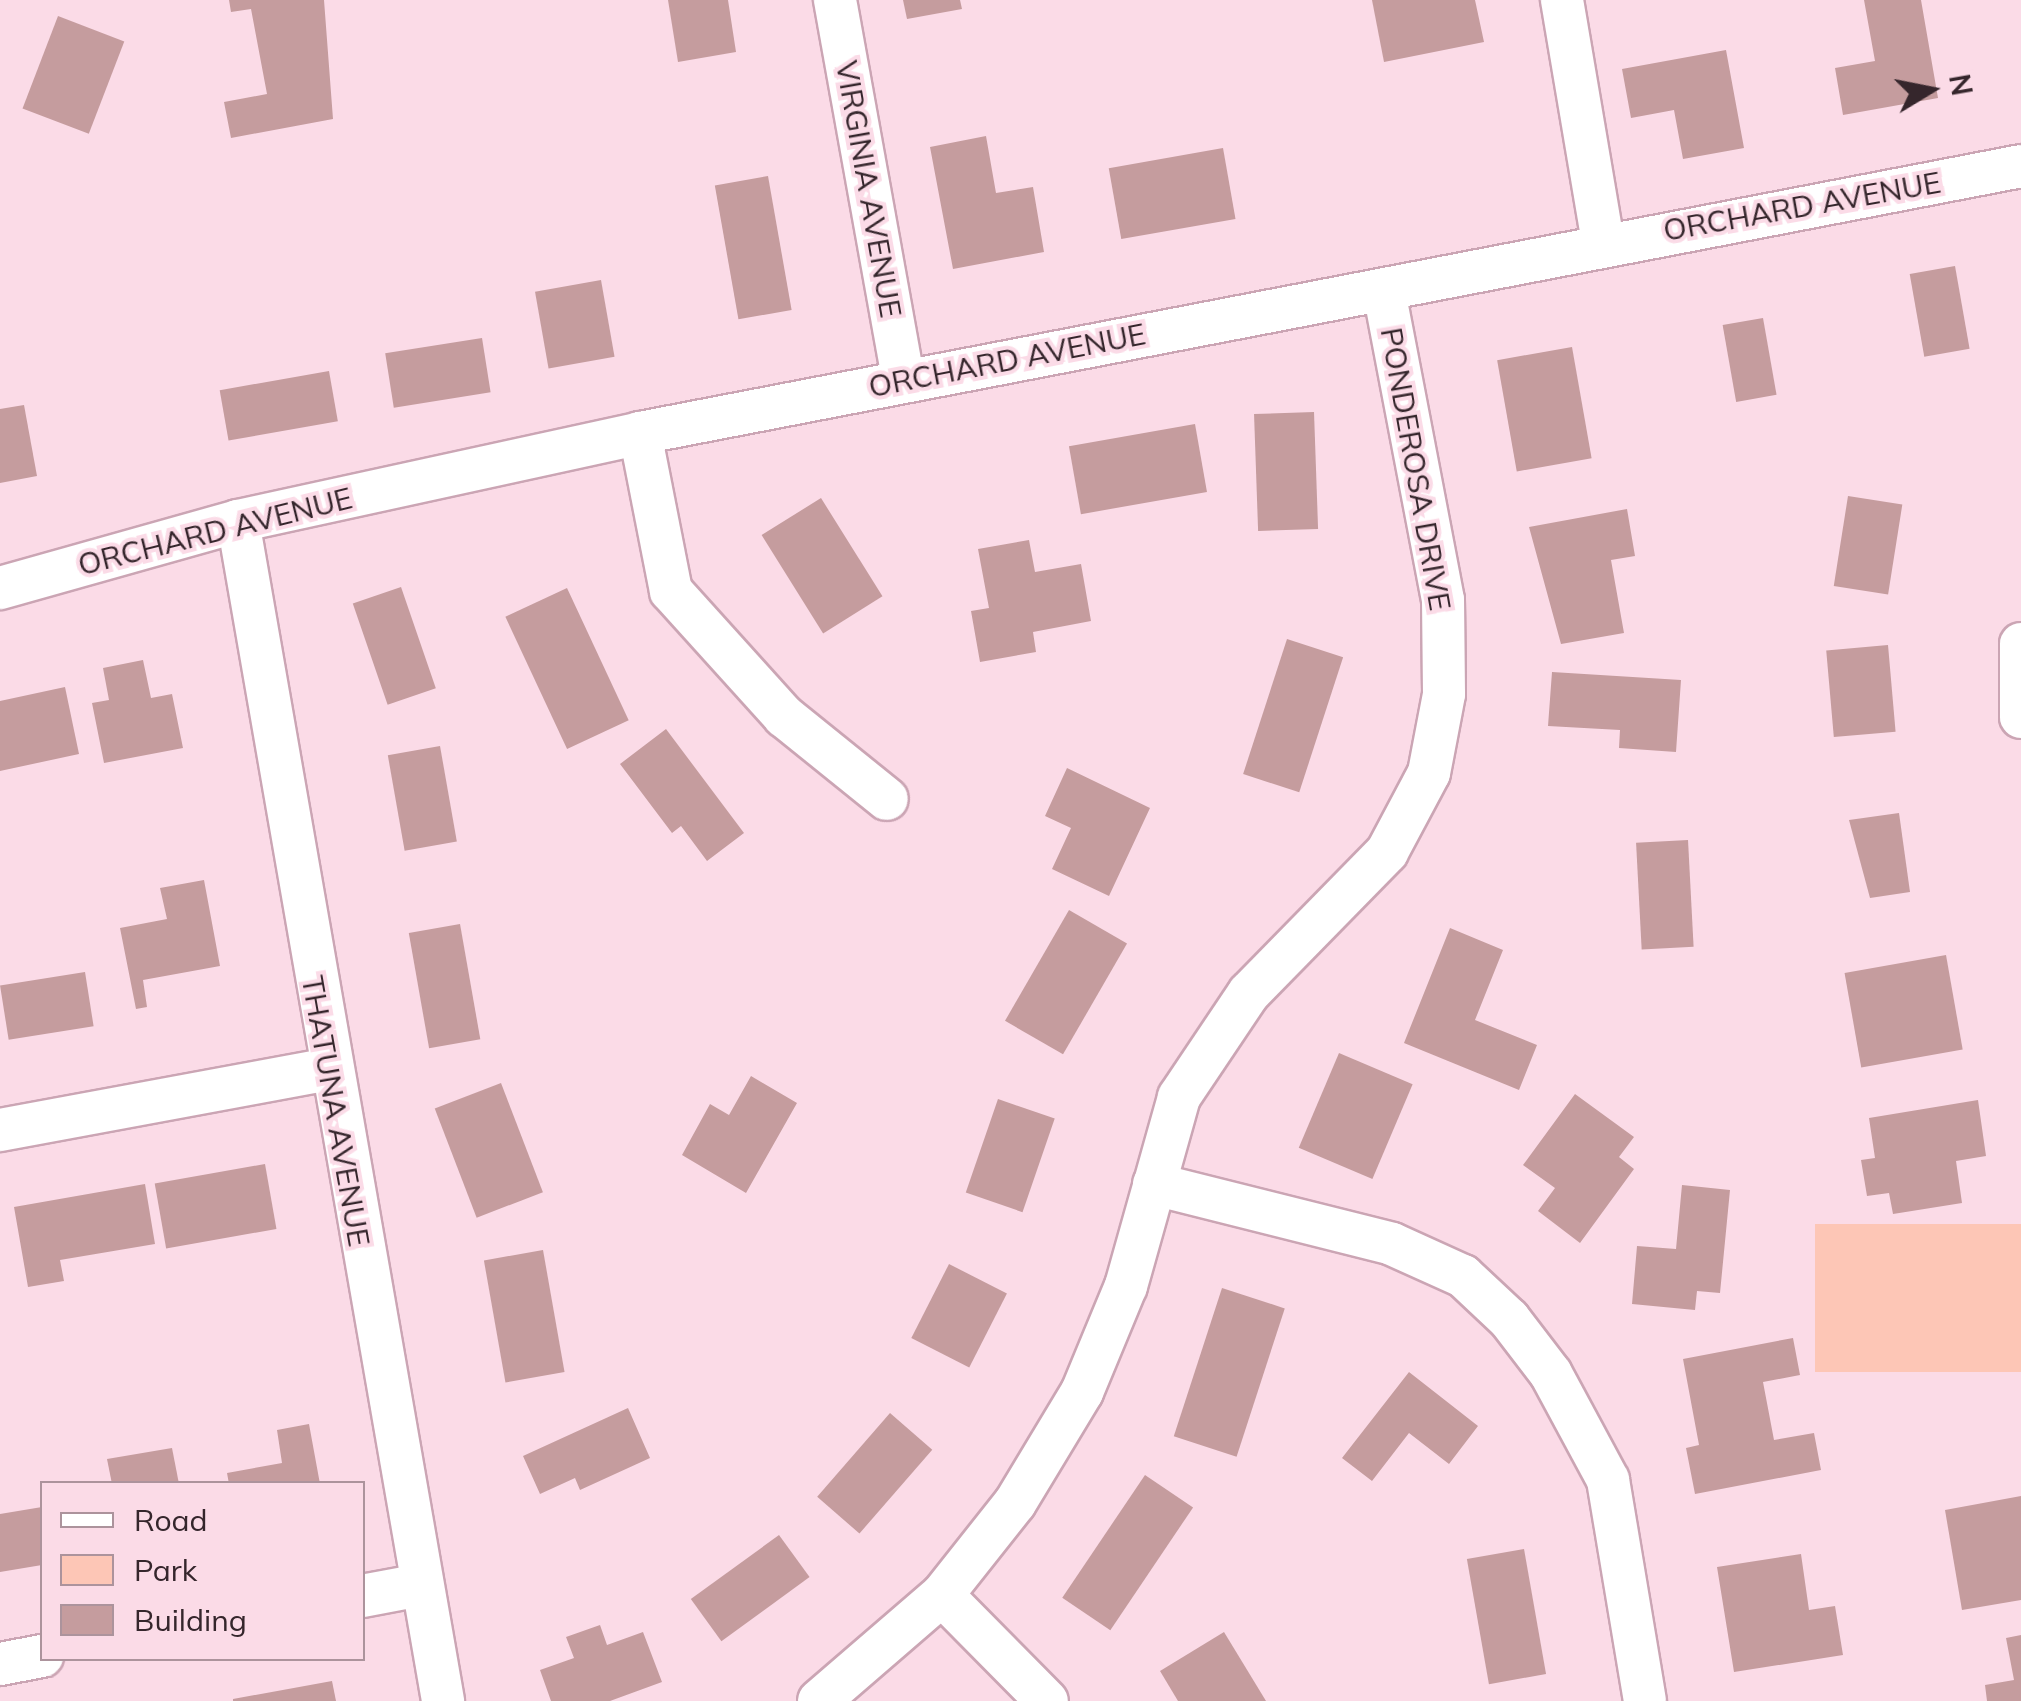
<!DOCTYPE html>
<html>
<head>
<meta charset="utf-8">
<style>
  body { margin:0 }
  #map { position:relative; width:2021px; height:1701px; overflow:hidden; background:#fbdbe7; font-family:Mulish,sans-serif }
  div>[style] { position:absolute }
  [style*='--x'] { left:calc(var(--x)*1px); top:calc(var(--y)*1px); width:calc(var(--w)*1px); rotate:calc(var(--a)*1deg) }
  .green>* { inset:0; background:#fdc6b6; transform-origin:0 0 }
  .building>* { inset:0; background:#c59c9e; transform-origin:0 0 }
  .roads { filter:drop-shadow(2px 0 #cba5b4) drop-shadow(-2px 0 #cba5b4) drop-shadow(0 2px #cba5b4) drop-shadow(0 -2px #cba5b4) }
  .minor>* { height:42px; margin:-21px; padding:0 21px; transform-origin:21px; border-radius:21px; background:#fff }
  span { translate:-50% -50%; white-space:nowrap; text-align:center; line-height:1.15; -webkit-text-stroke:8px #fbdbe7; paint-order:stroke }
  .street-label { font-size:30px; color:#35262c }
  .legend { position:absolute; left:40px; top:1481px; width:325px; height:180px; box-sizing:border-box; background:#fbdbe7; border:2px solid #ac939c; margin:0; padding:12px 18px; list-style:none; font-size:30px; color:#35262c }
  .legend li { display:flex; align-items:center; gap:20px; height:50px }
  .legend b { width:50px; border:2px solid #ac939c }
  .north { position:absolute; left:1881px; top:40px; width:100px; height:100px; -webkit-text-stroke:8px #fbdbe7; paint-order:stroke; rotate:80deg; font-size:28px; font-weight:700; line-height:40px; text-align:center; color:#35262c }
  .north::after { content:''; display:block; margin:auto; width:35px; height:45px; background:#35262c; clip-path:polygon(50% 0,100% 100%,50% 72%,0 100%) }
</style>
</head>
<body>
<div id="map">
  <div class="green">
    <i style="left:2021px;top:1224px;width:148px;height:206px;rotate:90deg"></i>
  </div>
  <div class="building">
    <i style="clip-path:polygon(229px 0,324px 0,333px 119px,231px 138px,224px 102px,267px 94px,251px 9px,231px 12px)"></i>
    <i style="clip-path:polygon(668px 0,728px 0,736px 52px,678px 62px)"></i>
    <i style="clip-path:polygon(903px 0,960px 0,962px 9px,907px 19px)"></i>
    <i style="clip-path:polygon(1372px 0,1475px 0,1484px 42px,1384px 62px)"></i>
    <i style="clip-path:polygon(1864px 0,1921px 0,1938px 98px,1843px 115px,1835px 68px,1875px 61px)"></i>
    <i style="left:58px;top:16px;width:71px;height:99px;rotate:21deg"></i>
    <i style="clip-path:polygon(1726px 50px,1744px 148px,1683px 159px,1674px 110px,1631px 118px,1622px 69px)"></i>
    <i style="clip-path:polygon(986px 136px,996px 193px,1033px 187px,1044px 252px,953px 269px,930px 147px)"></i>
    <i style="left:1223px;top:148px;width:72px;height:116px;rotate:80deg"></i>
    <i style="left:768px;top:176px;width:136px;height:54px;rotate:80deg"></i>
    <i style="left:1955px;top:266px;width:84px;height:46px;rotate:80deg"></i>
    <i style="left:601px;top:280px;width:78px;height:67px;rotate:80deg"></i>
    <i style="left:1763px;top:318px;width:78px;height:41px;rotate:80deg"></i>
    <i style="left:482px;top:338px;width:55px;height:98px;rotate:81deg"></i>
    <i style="left:1572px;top:347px;width:113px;height:76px;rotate:80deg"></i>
    <i style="left:329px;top:371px;width:51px;height:111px;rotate:80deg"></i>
    <i style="clip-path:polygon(24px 405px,37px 476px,0 483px,0 409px)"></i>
    <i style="left:1314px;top:412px;width:117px;height:60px;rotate:88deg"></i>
    <i style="left:1195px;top:424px;width:69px;height:128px;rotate:80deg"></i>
    <i style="left:1848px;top:496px;width:55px;height:91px;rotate:9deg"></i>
    <i style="left:821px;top:498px;width:116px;height:70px;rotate:58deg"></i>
    <i style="clip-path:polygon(1627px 509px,1635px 556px,1611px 560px,1624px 633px,1561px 644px,1529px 527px)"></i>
    <i style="clip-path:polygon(1029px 540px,1035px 572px,1081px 564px,1091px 621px,1033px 632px,1036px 652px,980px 662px,971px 611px,989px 608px,978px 549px)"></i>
    <i style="left:401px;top:587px;width:107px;height:51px;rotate:71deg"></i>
    <i style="left:567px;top:588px;width:146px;height:68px;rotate:65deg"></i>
    <i style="left:1287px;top:639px;width:59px;height:142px;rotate:18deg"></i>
    <i style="left:1888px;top:645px;width:87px;height:62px;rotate:85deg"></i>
    <i style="clip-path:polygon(143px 660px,151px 698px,172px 694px,183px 748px,104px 763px,92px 703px,109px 700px,103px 668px)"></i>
    <i style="clip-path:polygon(1552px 672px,1681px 680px,1676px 752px,1619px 748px,1620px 730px,1548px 726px)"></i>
    <i style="clip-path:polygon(65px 687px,79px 754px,0 771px,0 701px)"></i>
    <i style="clip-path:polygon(666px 729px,744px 833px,707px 861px,681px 826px,672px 833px,620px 764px)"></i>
    <i style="left:440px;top:746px;width:97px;height:53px;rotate:80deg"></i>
    <i style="clip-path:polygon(1067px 768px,1150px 808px,1109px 896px,1052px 869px,1071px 828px,1045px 816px)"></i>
    <i style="clip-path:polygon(1899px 813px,1910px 892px,1870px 898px,1849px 820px)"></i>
    <i style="left:1688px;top:840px;width:107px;height:52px;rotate:87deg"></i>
    <i style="clip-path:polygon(204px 880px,220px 966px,143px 980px,147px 1007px,136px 1009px,120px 928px,167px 919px,160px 888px)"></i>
    <i style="left:1069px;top:910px;width:67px;height:128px;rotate:30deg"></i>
    <i style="left:460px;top:924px;width:117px;height:52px;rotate:80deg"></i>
    <i style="clip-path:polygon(1450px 928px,1503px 950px,1475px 1020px,1537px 1045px,1519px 1090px,1404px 1043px)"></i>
    <i style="left:1946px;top:955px;width:96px;height:103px;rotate:80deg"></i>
    <i style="left:85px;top:972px;width:55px;height:86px;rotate:81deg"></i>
    <i style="left:1339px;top:1053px;width:80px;height:103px;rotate:23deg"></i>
    <i style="clip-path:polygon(751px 1076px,797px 1103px,746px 1193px,682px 1155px,710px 1104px,729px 1115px)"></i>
    <i style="left:501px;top:1083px;width:117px;height:71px;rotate:69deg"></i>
    <i style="clip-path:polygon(1575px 1094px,1634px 1137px,1619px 1157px,1634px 1169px,1580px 1243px,1538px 1211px,1555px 1188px,1523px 1165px)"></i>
    <i style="left:998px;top:1099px;width:60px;height:99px;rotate:19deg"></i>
    <i style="clip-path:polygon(1978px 1100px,1986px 1156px,1956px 1161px,1962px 1203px,1893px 1214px,1889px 1193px,1867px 1196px,1861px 1160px,1875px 1158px,1869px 1118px)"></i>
    <i style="left:265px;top:1164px;width:66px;height:112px;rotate:80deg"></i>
    <i style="clip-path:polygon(145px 1184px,155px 1244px,60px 1260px,64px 1281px,28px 1287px,14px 1207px)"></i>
    <i style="clip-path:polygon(1682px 1185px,1730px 1190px,1720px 1293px,1697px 1291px,1695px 1310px,1632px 1304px,1637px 1246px,1676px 1249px)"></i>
    <i style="left:543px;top:1250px;width:124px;height:60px;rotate:80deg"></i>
    <i style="left:949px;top:1264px;width:65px;height:83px;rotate:27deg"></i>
    <i style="left:1222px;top:1288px;width:66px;height:156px;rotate:18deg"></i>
    <i style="clip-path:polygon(1793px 1338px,1800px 1375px,1763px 1382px,1774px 1440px,1814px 1433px,1821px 1470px,1695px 1494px,1686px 1448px,1699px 1445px,1683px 1359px)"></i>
    <i style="clip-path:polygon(1409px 1372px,1478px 1426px,1449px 1464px,1409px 1433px,1372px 1481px,1342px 1458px)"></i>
    <i style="clip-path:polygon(628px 1408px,650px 1458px,580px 1490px,575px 1478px,540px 1494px,523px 1456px)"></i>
    <i style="left:890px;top:1413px;width:56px;height:111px;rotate:41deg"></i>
    <i style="clip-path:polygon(309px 1424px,320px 1484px,229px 1484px,227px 1473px,282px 1463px,277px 1430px)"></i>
    <i style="clip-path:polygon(172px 1448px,179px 1484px,112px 1484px,107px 1459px)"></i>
    <i style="left:1145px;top:1475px;width:58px;height:148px;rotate:34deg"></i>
    <i style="clip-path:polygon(2021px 1496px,2021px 1600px,1962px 1610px,1945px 1510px)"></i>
    <i style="clip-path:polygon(42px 1507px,42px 1565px,0 1572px,0 1514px)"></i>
    <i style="left:779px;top:1535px;width:52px;height:109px;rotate:54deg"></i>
    <i style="left:1524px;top:1549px;width:127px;height:58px;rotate:80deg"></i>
    <i style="clip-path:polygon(1801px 1554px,1809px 1610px,1835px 1606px,1843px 1655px,1734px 1672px,1717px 1567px)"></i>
    <i style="clip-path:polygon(600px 1625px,607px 1645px,643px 1632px,662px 1682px,610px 1701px,551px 1701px,540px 1670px,574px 1658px,566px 1637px)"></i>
    <i style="clip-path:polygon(1224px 1632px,1266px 1701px,1178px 1701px,1160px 1671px)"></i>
    <i style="clip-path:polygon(2021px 1635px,2021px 1701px,1987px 1701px,1985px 1685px,2014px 1680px,2006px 1638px)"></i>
    <i style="clip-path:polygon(332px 1681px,336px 1701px,233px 1701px,233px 1699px)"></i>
  </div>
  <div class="roads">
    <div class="minor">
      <i style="--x:835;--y:0;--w:385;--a:79.8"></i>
      <i style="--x:1562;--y:0;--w:246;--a:80.4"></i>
      <i style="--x:640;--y:433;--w:161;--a:78.9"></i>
      <i style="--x:671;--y:591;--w:169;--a:47.9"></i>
      <i style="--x:784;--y:716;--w:132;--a:38.9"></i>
      <i style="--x:238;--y:521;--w:1198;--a:80.14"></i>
      <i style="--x:0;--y:588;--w:247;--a:-15.7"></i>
      <i style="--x:238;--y:521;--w:412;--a:-12.3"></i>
      <i style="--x:640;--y:433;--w:1407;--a:-10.94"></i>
      <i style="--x:2021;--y:644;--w:73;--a:90"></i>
      <i style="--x:0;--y:1130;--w:334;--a:-10.5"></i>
      <i style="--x:1154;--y:1184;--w:245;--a:14.1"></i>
      <i style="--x:1392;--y:1244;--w:78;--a:24.3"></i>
      <i style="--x:1463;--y:1276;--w:63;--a:43.1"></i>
      <i style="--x:1509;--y:1319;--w:69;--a:52.6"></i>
      <i style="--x:1551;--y:1374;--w:120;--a:61.7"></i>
      <i style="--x:1608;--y:1480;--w:224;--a:80.5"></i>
      <i style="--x:942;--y:1595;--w:149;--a:45.3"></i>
      <i style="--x:362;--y:1596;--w:59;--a:-10.7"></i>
      <i style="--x:0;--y:1664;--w:43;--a:-10.8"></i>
      <i style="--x:819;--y:1701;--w:162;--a:-40.8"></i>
      <i style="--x:942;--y:1595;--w:117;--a:-51.6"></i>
      <i style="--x:1015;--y:1503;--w:130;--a:-58.9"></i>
      <i style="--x:1082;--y:1392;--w:115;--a:-67.5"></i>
      <i style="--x:1126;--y:1286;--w:196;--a:-74.3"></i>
      <i style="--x:1179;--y:1097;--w:125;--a:-56.1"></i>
      <i style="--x:1249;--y:993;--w:197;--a:-45.6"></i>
      <i style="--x:1387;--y:852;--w:89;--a:-62"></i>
      <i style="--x:1429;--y:773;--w:80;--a:-79.2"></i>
      <i style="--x:1444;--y:694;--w:94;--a:-90.6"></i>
      <i style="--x:1443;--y:600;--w:315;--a:-100.8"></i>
    </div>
  </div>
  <div class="street-label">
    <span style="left:869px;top:189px;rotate:80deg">VIRGINIA AVENUE</span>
    <span style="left:1802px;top:206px;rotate:-10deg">ORCHARD AVENUE</span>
    <span style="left:1007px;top:360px;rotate:-11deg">ORCHARD AVENUE</span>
    <span style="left:1416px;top:469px;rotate:80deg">PONDEROSA DRIVE</span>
    <span style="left:215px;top:531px;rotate:-14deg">ORCHARD AVENUE</span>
    <span style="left:336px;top:1111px;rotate:80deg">THATUNA AVENUE</span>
  </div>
  <ul class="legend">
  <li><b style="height:12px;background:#fff"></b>Road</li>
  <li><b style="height:28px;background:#fdc6b6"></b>Park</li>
  <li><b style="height:28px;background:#c59c9e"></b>Building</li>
  </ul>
  <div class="north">N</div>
</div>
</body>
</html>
